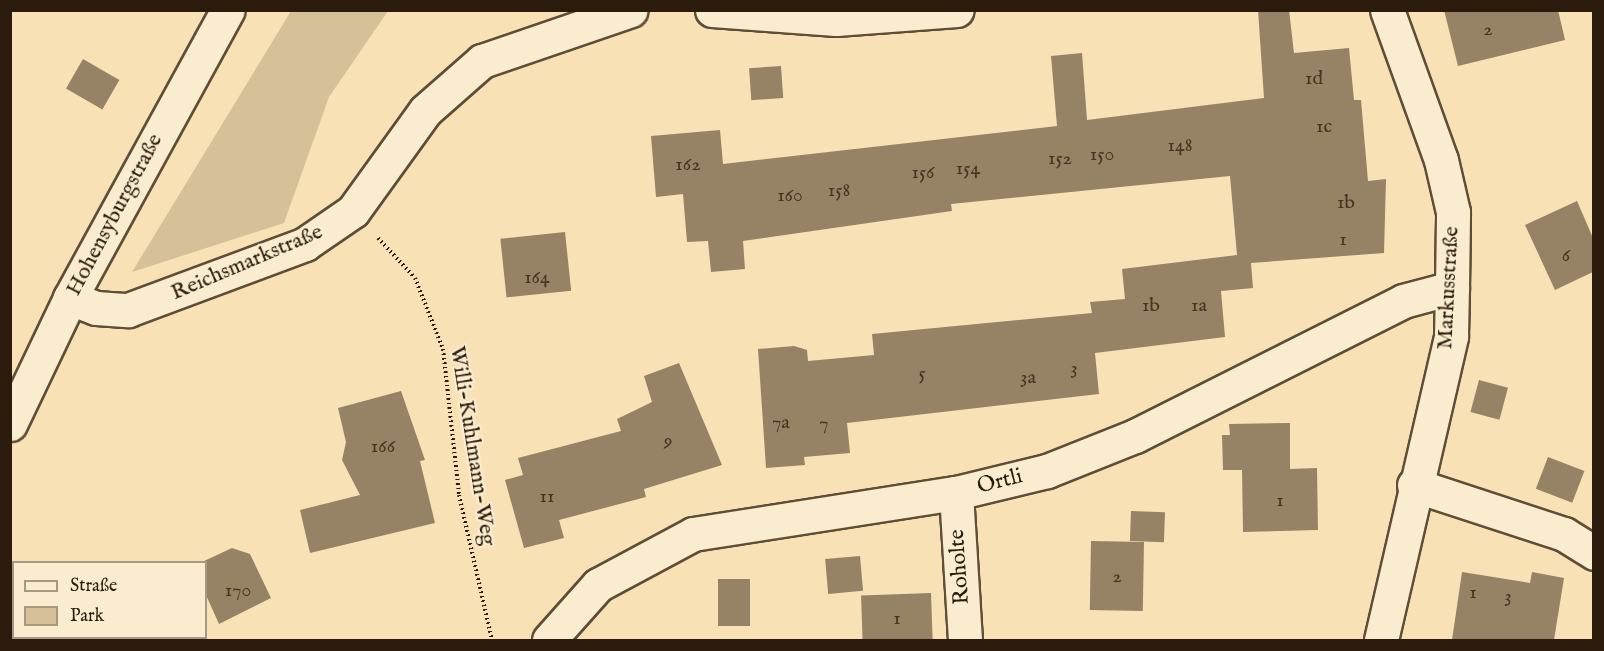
<!DOCTYPE html>
<html>
<head>
<meta charset="utf-8">
<style>
  body { margin:0 }
  #map { position:relative; width:1604px; height:651px; overflow:hidden; background:#f8e2b5; font-family:"IM FELL English",serif }
  div>[style] { position:absolute }
  [style*='--x'] { left:calc(var(--x)*1px); top:calc(var(--y)*1px); width:calc(var(--w)*1px); rotate:calc(var(--a)*1deg) }
  .green>* { inset:0; background:#d5c098 }
  .building>* { inset:0; background:#968264; transform-origin:0 0 }
  .path>* { height:4px; margin-top:-2px; transform-origin:0; background:repeating-linear-gradient(90deg,#2b1b0d 0 1.5px,transparent 0 4.5px) }
  .roads { filter:drop-shadow(2px 0 #5e4d37) drop-shadow(-2px 0 #5e4d37) drop-shadow(0 2px #5e4d37) drop-shadow(0 -2px #5e4d37) }
  .minor>* { height:33px; margin:-16.5px; padding:0 16.5px; transform-origin:16.5px; border-radius:16.5px; background:#faeccf }
  span { translate:-50% -50%; white-space:nowrap; text-align:center; line-height:1.15; -webkit-text-stroke:4.5px #faeccf; paint-order:stroke }
  .number-label { font-size:20px; color:#463523 }
  .number-label span { -webkit-text-stroke-width:0 }
  .street-label { font-size:22px; color:#2b1b0d }
  .frame { position:absolute; inset:0; border:12px solid #2b1b0d; pointer-events:none }
  .legend { position:absolute; left:12px; top:561px; width:195px; height:78px; box-sizing:border-box; background:#faeccf; border:2px solid #a79881; margin:0; padding:8px 10px; list-style:none; font-size:18px; color:#2b1b0d }
  .legend li { display:flex; align-items:center; gap:12px; height:30px }
  .legend b { width:30px; border:2px solid #a79881 }
</style>
</head>
<body>
<div id="map">
  <div class="green">
    <i style="clip-path:polygon(291px 11px,388px 11px,329px 97px,284px 223px,132px 272px)"></i>
  </div>
  <div class="building">
    <i style="clip-path:polygon(1258px 10px,1289px 10px,1294px 53px,1349px 48px,1354px 100px,1361px 100px,1368px 181px,1386px 179px,1384px 253px,1251px 263px,1253px 288px,1221px 291px,1225px 337px,1095px 353px,1099px 394px,847px 423px,850px 453px,804px 457px,805px 465px,766px 468px,758px 349px,794px 346px,807px 350px,808px 361px,874px 355px,872px 334px,1092px 313px,1090px 302px,1125px 299px,1122px 269px,1237px 255px,1230px 176px,951px 204px,952px 211px,743px 241px,745px 269px,711px 272px,708px 241px,687px 242px,683px 194px,656px 197px,651px 136px,720px 130px,723px 164px,1057px 126px,1051px 56px,1082px 53px,1087px 120px,1264px 98px)"></i>
    <i style="clip-path:polygon(1444px 10px,1558px 10px,1565px 40px,1458px 66px)"></i>
    <i style="left:83px;top:59px;width:42px;height:34px;rotate:30deg"></i>
    <i style="left:781px;top:66px;width:32px;height:32px;rotate:86deg"></i>
    <i style="clip-path:polygon(1577px 201px,1593px 238px,1593px 272px,1555px 290px,1525px 225px)"></i>
    <i style="left:565px;top:232px;width:59px;height:65px;rotate:84deg"></i>
    <i style="clip-path:polygon(679px 363px,722px 465px,644px 489px,646px 497px,559px 520px,564px 538px,524px 548px,505px 480px,523px 475px,518px 458px,621px 431px,617px 419px,652px 402px,644px 376px)"></i>
    <i style="left:1479px;top:380px;width:30px;height:33px;rotate:15deg"></i>
    <i style="clip-path:polygon(401px 391px,425px 460px,420px 461px,435px 523px,310px 553px,300px 510px,360px 495px,342px 460px,346px 442px,338px 408px)"></i>
    <i style="clip-path:polygon(1290px 423px,1290px 469px,1317px 468px,1318px 530px,1243px 532px,1242px 470px,1223px 470px,1222px 435px,1230px 435px,1229px 424px)"></i>
    <i style="left:1548px;top:457px;width:39px;height:34px;rotate:21deg"></i>
    <i style="left:1131px;top:511px;width:34px;height:30px;rotate:2deg"></i>
    <i style="left:1091px;top:541px;width:53px;height:69px;rotate:1deg"></i>
    <i style="clip-path:polygon(232px 548px,250px 554px,271px 598px,219px 624px,206px 595px,202px 562px)"></i>
    <i style="left:860px;top:556px;width:35px;height:35px;rotate:85deg"></i>
    <i style="clip-path:polygon(1462px 572px,1530px 583px,1532px 572px,1564px 578px,1554px 640px,1452px 640px)"></i>
    <i style="left:718px;top:579px;width:32px;height:47px"></i>
    <i style="left:931px;top:593px;width:47px;height:70px;rotate:88deg"></i>
  </div>
  <div class="path">
    <i style="--x:378;--y:238;--w:54;--a:47.2"></i>
    <i style="--x:415;--y:278;--w:76;--a:68.5"></i>
    <i style="--x:443;--y:349;--w:147;--a:83.7"></i>
    <i style="--x:459;--y:495;--w:149;--a:77.2"></i>
  </div>
  <div class="roads">
    <div class="minor">
      <i style="--x:712;--y:10;--w:124;--a:4.2"></i>
      <i style="--x:836;--y:19;--w:121;--a:-4.3"></i>
      <i style="--x:70;--y:298;--w:28;--a:21"></i>
      <i style="--x:96;--y:308;--w:32;--a:4"></i>
      <i style="--x:128;--y:310;--w:189;--a:-20.4"></i>
      <i style="--x:305;--y:244;--w:58;--a:-34.5"></i>
      <i style="--x:353;--y:211;--w:123;--a:-54.2"></i>
      <i style="--x:425;--y:111;--w:76;--a:-41.3"></i>
      <i style="--x:482;--y:61;--w:157;--a:-18.9"></i>
      <i style="--x:10;--y:424;--w:140;--a:-64.5"></i>
      <i style="--x:70;--y:298;--w:328;--a:-61.3"></i>
      <i style="--x:1414;--y:485;--w:158;--a:18.1"></i>
      <i style="--x:1564;--y:534;--w:36;--a:32"></i>
      <i style="--x:956;--y:493;--w:147;--a:86.5"></i>
      <i style="--x:549;--y:640;--w:74;--a:-48.3"></i>
      <i style="--x:598;--y:585;--w:108;--a:-28.2"></i>
      <i style="--x:693;--y:534;--w:266;--a:-8.9"></i>
      <i style="--x:956;--y:493;--w:94;--a:-13.6"></i>
      <i style="--x:1047;--y:471;--w:95;--a:-21.7"></i>
      <i style="--x:1135;--y:436;--w:300;--a:-26.7"></i>
      <i style="--x:1403;--y:301;--w:51;--a:-14.9"></i>
      <i style="--x:1381;--y:640;--w:312;--a:-77"></i>
      <i style="--x:1451;--y:336;--w:48;--a:-88.8"></i>
      <i style="--x:1452;--y:288;--w:76;--a:-89.2"></i>
      <i style="--x:1453;--y:212;--w:53;--a:-103"></i>
      <i style="--x:1441;--y:160;--w:159;--a:-109.8"></i>
    </div>
  </div>
  <div class="number-label">
    <span style="left:1488px;top:29px">2</span>
    <span style="left:1314px;top:78px">1d</span>
    <span style="left:1324px;top:126px">1c</span>
    <span style="left:1180px;top:145px">148</span>
    <span style="left:1102px;top:154px">150</span>
    <span style="left:1060px;top:158px">152</span>
    <span style="left:688px;top:164px">162</span>
    <span style="left:968px;top:168px">154</span>
    <span style="left:923px;top:172px">156</span>
    <span style="left:839px;top:190px">158</span>
    <span style="left:790px;top:195px">160</span>
    <span style="left:1346px;top:202px">1b</span>
    <span style="left:1343px;top:239px">1</span>
    <span style="left:1566px;top:255px">6</span>
    <span style="left:537px;top:277px">164</span>
    <span style="left:1151px;top:305px">1b</span>
    <span style="left:1199px;top:305px">1a</span>
    <span style="left:1074px;top:368px">3</span>
    <span style="left:922px;top:373px">5</span>
    <span style="left:1028px;top:377px">3a</span>
    <span style="left:781px;top:422px">7a</span>
    <span style="left:824px;top:423px">7</span>
    <span style="left:668px;top:440px">9</span>
    <span style="left:383px;top:446px">166</span>
    <span style="left:547px;top:496px">11</span>
    <span style="left:1280px;top:500px">1</span>
    <span style="left:1117px;top:576px">2</span>
    <span style="left:238px;top:590px">170</span>
    <span style="left:1473px;top:592px">1</span>
    <span style="left:1508px;top:596px">3</span>
    <span style="left:897px;top:618px">1</span>
  </div>
  <div class="street-label">
    <span style="left:115px;top:215px;rotate:-62deg">Hohensyburgstraße</span>
    <span style="left:247px;top:263px;rotate:-23deg">Reichsmarkstraße</span>
    <span style="left:1449px;top:288px;rotate:-87deg">Markusstraße</span>
    <span style="left:472px;top:446px;rotate:81deg">Willi-Kuhlmann-Weg</span>
    <span style="left:1000px;top:482px;rotate:-14deg">Ortli</span>
    <span style="left:960px;top:567px;rotate:-94deg">Roholte</span>
  </div>
  <div class="frame"></div>
  <ul class="legend">
  <li><b style="height:8px;background:#faeccf"></b>Straße</li>
  <li><b style="height:16px;background:#d5c098"></b>Park</li>
  </ul>
</div>
</body>
</html>
